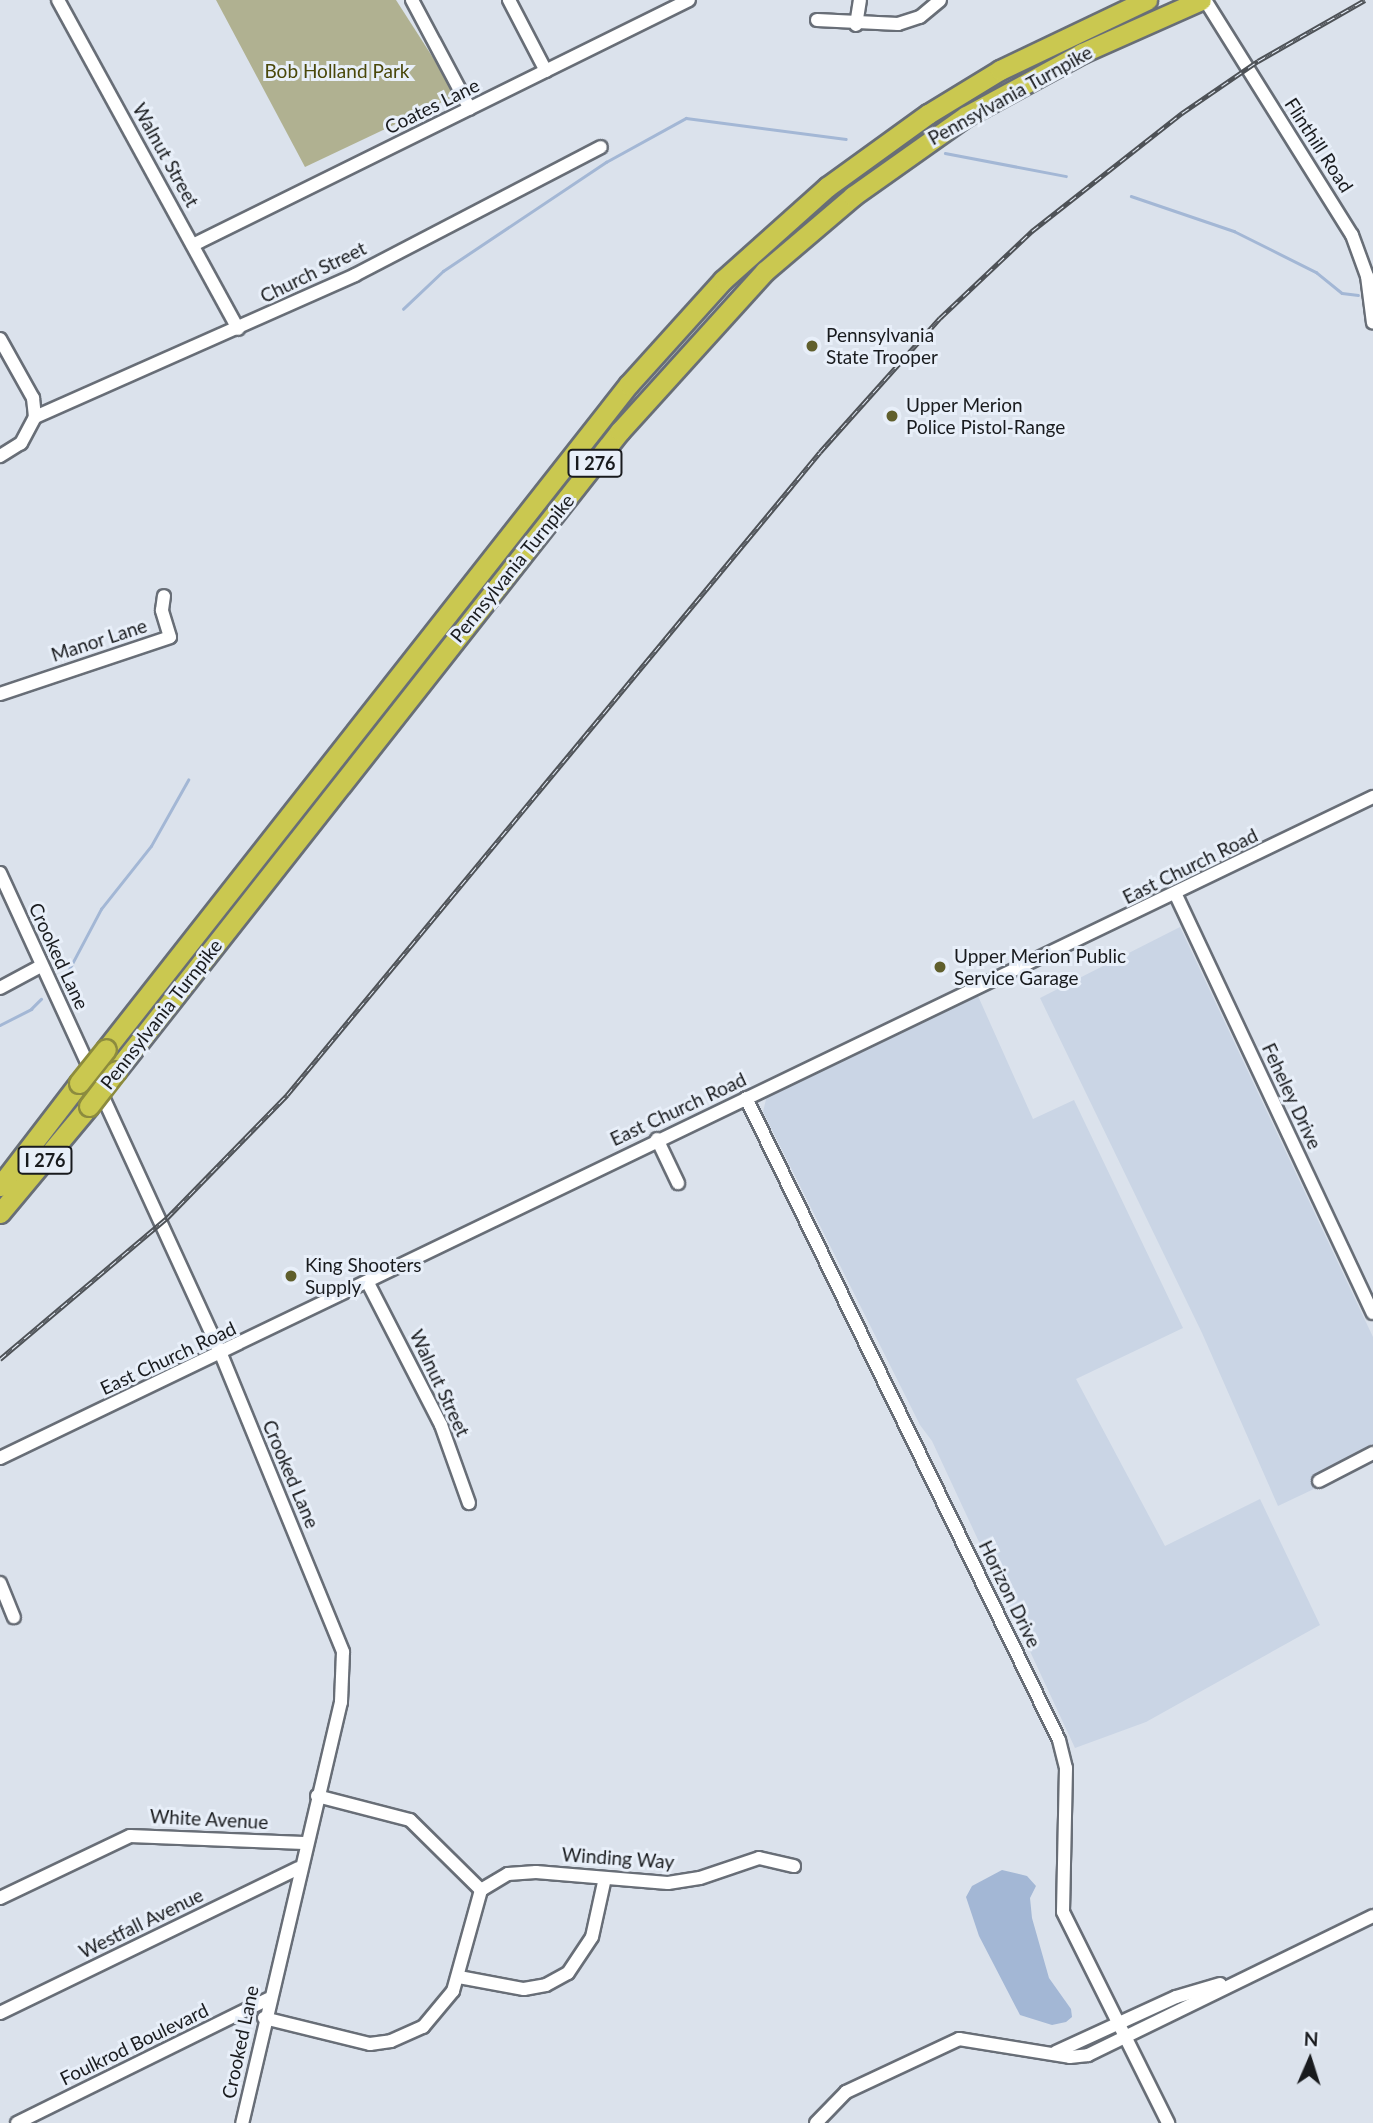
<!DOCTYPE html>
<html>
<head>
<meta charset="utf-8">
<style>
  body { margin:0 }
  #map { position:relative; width:1373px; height:2123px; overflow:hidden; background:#dbe2ec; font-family:Lato,sans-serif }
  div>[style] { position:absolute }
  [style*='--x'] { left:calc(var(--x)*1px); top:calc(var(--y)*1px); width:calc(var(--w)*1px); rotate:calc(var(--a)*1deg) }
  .built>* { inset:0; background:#cad5e5 }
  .green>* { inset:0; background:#b0b191 }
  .water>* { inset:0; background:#a3b7d5 }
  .stream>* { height:2.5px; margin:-1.25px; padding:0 1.25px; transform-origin:1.25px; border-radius:1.25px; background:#a3b7d5 }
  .roads { filter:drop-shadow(2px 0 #686e77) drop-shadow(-2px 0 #686e77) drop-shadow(0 2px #686e77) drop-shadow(0 -2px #686e77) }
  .minor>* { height:12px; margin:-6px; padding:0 6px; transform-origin:6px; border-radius:6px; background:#fff }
  .highway>* { height:19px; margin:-9.5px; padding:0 9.5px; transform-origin:9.5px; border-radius:9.5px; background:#cac850 }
  .rail>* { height:5px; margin-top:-2.5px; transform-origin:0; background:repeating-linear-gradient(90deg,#e8eff9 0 8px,#4e5257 0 16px); box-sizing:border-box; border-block:2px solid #4e5257 }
  .bridges { filter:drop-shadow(2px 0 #8c8b3e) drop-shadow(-2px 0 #8c8b3e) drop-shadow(0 2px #8c8b3e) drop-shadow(0 -2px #8c8b3e) }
  .highway-bridge>* { height:19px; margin:-9.5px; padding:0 9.5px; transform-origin:9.5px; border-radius:9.5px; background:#cac850 }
  .dots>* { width:19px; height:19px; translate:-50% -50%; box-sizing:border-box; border:4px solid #e8eff9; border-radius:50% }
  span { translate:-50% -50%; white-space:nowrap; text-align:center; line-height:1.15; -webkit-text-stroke:6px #e8eff9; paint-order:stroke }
  .shield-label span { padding:2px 5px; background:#e8eff9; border:2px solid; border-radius:5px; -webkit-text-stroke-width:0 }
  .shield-label { font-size:18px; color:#191b1e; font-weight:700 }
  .park-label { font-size:19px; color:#4a480a }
  .street-label { font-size:19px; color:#191b1e }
  .poi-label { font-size:19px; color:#191b1e }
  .left { translate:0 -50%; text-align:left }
  .north { position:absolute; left:1275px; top:2025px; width:70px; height:70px; -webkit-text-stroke:5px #e8eff9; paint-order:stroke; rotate:3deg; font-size:19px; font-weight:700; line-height:28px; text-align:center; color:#191b1e }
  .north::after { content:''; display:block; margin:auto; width:24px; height:32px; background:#191b1e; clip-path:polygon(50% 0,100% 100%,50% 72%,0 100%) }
</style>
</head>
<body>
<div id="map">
  <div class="built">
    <i style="clip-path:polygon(1180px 927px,1373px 1337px,1373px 1461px,1278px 1506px,1202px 1333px,1040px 998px)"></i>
    <i style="clip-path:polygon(978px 996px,1033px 1119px,1074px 1100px,1183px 1328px,1076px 1379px,1165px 1546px,1260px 1499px,1320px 1625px,1146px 1722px,1075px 1748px,932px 1441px,920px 1425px,763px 1112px,767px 1095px)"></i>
  </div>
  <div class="green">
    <i style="clip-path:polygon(216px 0,396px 0,457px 95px,305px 167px)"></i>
  </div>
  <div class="water">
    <i style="clip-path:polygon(1002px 1870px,1027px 1876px,1036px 1886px,1030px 1898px,1032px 1918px,1049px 1978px,1071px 2009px,1072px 2017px,1066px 2022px,1052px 2025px,1020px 2015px,979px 1936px,966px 1897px,972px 1886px)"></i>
  </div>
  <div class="stream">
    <i style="--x:945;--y:153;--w:123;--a:10.8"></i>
    <i style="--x:1131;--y:196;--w:109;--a:18.8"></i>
    <i style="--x:1234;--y:231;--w:92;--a:26.6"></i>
    <i style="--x:1316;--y:272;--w:33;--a:39"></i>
    <i style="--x:1342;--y:293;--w:16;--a:7"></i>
    <i style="--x:403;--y:309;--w:55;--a:-43.5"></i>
    <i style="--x:443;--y:271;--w:196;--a:-33.8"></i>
    <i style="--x:606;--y:162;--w:91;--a:-28.8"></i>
    <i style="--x:686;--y:118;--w:161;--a:7.5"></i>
    <i style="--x:65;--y:977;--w:77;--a:-62.1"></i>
    <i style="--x:101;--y:909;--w:80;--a:-51.6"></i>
    <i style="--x:151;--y:846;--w:76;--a:-60.7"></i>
    <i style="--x:0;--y:1025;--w:35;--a:-27"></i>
    <i style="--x:31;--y:1009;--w:14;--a:-45"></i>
  </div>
  <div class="roads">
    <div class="minor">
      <i style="--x:58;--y:0;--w:375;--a:61.3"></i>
      <i style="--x:412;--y:0;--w:123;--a:62"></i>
      <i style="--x:509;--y:0;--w:80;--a:62.5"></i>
      <i style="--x:1205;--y:0;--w:277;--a:58"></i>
      <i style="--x:1352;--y:235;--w:44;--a:69.9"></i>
      <i style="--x:1367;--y:276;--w:47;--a:82.7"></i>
      <i style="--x:817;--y:20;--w:81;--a:2.8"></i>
      <i style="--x:898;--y:24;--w:23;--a:-18"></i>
      <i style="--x:920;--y:17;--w:26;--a:-40"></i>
      <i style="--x:856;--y:25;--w:25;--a:-81"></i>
      <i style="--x:193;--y:245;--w:553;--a:-26.29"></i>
      <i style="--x:0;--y:339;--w:68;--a:60.8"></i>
      <i style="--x:33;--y:398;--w:19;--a:84"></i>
      <i style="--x:35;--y:417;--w:30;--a:118"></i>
      <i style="--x:21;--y:443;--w:25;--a:148"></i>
      <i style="--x:35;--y:417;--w:350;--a:-23.9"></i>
      <i style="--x:355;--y:275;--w:277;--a:-27.5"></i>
      <i style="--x:0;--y:694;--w:179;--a:-18.5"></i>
      <i style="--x:170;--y:637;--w:28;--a:-107"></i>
      <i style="--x:162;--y:610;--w:14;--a:-82"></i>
      <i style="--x:0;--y:873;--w:529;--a:65.32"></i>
      <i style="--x:221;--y:1354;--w:322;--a:67.7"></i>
      <i style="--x:343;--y:1652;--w:50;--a:92.3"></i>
      <i style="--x:341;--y:1702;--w:432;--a:103.2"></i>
      <i style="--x:1176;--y:895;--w:462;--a:64.8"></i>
      <i style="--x:0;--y:988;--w:47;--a:-28.2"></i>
      <i style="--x:746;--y:1098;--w:714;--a:64.01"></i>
      <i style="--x:1059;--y:1740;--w:29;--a:76"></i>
      <i style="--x:1066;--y:1768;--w:144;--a:91.2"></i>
      <i style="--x:1063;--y:1912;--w:236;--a:63.5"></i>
      <i style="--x:657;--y:1139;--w:49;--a:64.5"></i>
      <i style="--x:368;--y:1283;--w:160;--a:62.8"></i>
      <i style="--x:441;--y:1425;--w:83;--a:70.3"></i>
      <i style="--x:0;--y:1458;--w:1524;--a:-25.71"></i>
      <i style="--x:1319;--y:1481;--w:61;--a:-27.4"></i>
      <i style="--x:0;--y:1583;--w:37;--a:68"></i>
      <i style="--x:317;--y:1796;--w:96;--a:14.5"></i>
      <i style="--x:410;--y:1820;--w:100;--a:44.6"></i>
      <i style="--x:0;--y:1898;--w:144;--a:-25.5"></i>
      <i style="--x:130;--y:1836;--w:174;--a:2.3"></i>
      <i style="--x:459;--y:1977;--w:66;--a:10.5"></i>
      <i style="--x:524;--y:1989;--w:22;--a:-10"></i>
      <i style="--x:546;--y:1985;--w:25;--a:-29"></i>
      <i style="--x:568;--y:1973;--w:43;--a:-56.3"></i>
      <i style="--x:592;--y:1937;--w:60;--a:-77.6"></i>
      <i style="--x:0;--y:2013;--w:332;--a:-25.9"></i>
      <i style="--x:264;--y:2018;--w:109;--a:13.8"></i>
      <i style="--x:370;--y:2044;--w:21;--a:-8"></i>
      <i style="--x:391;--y:2041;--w:35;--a:-24"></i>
      <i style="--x:423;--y:2027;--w:47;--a:-50.2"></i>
      <i style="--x:453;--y:1991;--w:105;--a:-74.5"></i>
      <i style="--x:481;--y:1890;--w:31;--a:-31"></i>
      <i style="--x:508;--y:1874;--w:28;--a:-4"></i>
      <i style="--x:536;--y:1872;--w:132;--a:4.8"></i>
      <i style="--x:668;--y:1883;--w:32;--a:-9"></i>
      <i style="--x:700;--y:1878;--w:62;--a:-18.7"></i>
      <i style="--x:759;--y:1858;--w:36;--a:13"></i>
      <i style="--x:1056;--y:2052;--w:132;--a:-24.6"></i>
      <i style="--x:1176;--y:1997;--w:46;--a:-16.5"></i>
      <i style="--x:17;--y:2123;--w:280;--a:-26.3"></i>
      <i style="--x:816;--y:2123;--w:43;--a:-45.9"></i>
      <i style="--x:846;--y:2092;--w:125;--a:-25.1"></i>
      <i style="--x:959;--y:2039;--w:112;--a:9.2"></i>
      <i style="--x:1070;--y:2057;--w:18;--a:-6"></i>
      <i style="--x:1088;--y:2055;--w:317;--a:-26"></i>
    </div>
    <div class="highway">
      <i style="--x:106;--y:1049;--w:846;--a:-51.82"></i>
      <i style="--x:629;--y:384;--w:140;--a:-47.9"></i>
      <i style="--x:723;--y:280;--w:140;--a:-41.8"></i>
      <i style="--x:827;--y:187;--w:125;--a:-35.9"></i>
      <i style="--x:928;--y:114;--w:84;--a:-31.4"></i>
      <i style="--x:1000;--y:70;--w:163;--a:-25.5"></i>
      <i style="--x:116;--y:1071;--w:815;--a:-51.78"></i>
      <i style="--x:620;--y:431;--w:216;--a:-47.8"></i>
      <i style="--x:765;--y:271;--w:116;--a:-40.4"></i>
      <i style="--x:853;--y:196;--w:138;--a:-35.3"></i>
      <i style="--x:966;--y:116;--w:132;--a:-28.5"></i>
      <i style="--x:1082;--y:53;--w:130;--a:-24"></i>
      <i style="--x:0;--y:1186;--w:130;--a:-52.5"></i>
      <i style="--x:0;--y:1213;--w:139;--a:-50.2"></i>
    </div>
  </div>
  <div class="rail">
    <i style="--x:0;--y:1359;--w:219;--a:-40.2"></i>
    <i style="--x:167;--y:1218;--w:172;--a:-45.7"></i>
    <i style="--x:287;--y:1095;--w:835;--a:-50.34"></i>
    <i style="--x:820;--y:452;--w:180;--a:-48.2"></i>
    <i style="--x:940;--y:318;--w:127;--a:-43.4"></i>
    <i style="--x:1032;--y:231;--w:191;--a:-38.2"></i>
    <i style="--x:1182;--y:113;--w:92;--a:-34.4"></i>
    <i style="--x:1258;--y:61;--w:123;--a:-29.7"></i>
  </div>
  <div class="bridges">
    <div class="highway-bridge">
      <i style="--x:79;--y:1083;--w:43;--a:-51.5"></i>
      <i style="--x:89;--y:1106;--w:44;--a:-52.4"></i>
    </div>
  </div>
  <div class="dots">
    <i style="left:812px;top:346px;background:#605f2c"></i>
    <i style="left:892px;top:416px;background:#605f2c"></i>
    <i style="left:940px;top:967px;background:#605f2c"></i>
    <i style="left:291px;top:1276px;background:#605f2c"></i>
  </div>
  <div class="shield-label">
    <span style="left:595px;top:463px">I 276</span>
    <span style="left:45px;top:1160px">I 276</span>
  </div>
  <div class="park-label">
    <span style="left:337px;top:71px">Bob Holland Park</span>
  </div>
  <div class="street-label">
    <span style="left:1010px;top:95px;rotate:-29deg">Pennsylvania Turnpike</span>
    <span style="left:432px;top:106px;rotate:-26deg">Coates Lane</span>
    <span style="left:1319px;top:145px;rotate:57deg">Flinthill Road</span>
    <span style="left:166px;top:155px;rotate:61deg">Walnut Street</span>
    <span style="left:313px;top:272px;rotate:-26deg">Church Street</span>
    <span style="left:512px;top:568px;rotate:-51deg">Pennsylvania Turnpike</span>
    <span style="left:99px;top:640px;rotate:-18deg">Manor Lane</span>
    <span style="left:1190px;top:866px;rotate:-26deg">East Church Road</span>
    <span style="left:59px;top:956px;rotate:65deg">Crooked Lane</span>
    <span style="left:161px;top:1014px;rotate:-52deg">Pennsylvania Turnpike</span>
    <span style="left:1292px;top:1096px;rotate:65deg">Feheley Drive</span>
    <span style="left:678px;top:1109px;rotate:-25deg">East Church Road</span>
    <span style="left:168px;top:1358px;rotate:-25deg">East Church Road</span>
    <span style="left:440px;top:1383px;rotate:65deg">Walnut Street</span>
    <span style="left:291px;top:1474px;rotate:67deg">Crooked Lane</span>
    <span style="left:1010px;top:1594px;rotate:64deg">Horizon Drive</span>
    <span style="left:209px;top:1819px;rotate:3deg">White Avenue</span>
    <span style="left:618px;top:1858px;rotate:4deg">Winding Way</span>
    <span style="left:141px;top:1923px;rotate:-26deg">Westfall Avenue</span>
    <span style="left:240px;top:2042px;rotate:-78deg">Crooked Lane</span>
    <span style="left:134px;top:2044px;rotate:-26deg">Foulkrod Boulevard</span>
  </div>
  <div class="poi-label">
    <span class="left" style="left:826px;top:346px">Pennsylvania<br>State Trooper</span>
    <span class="left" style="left:906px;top:416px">Upper Merion<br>Police Pistol-Range</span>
    <span class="left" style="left:954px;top:967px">Upper Merion Public<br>Service Garage</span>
    <span class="left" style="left:305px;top:1276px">King Shooters<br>Supply</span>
  </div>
  <div class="north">N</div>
</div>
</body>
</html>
